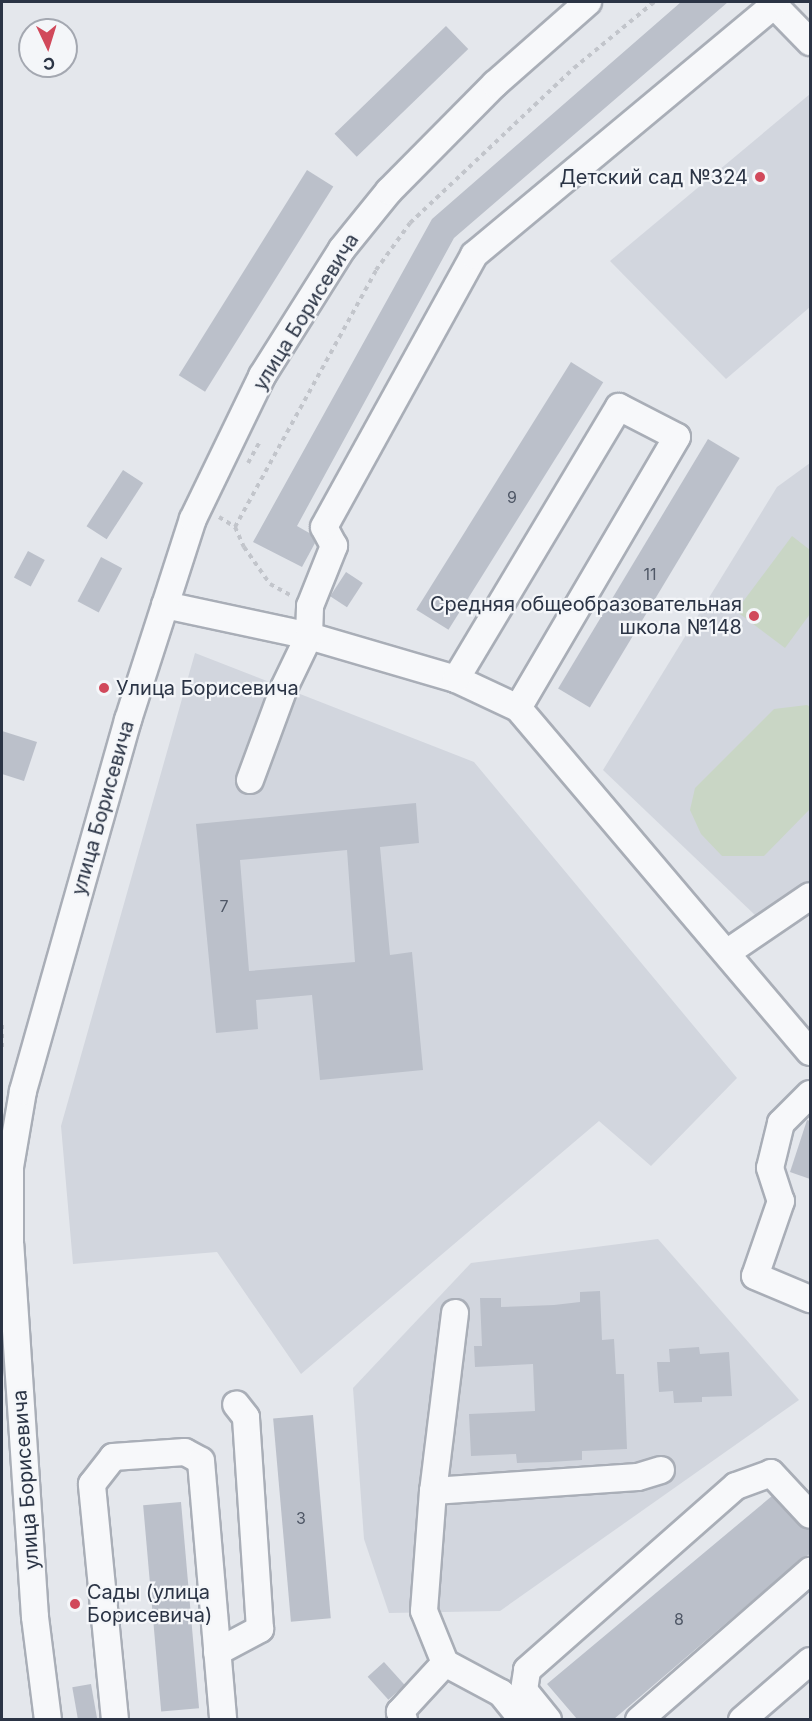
<!DOCTYPE html>
<html>
<head>
<meta charset="utf-8">
<style>
  body { margin:0 }
  #map { position:relative; width:812px; height:1721px; overflow:hidden; background:#e4e7ec; font-family:Inter,sans-serif }
  div>[style] { position:absolute }
  [style*='--x'] { left:calc(var(--x)*1px); top:calc(var(--y)*1px); width:calc(var(--w)*1px); rotate:calc(var(--a)*1deg) }
  .built>* { inset:0; background:#d2d6de }
  .green>* { inset:0; background:#c9d6c5 }
  .building>* { inset:0; background:#bbc0ca; transform-origin:0 0 }
  .path>* { height:4px; margin-top:-2px; transform-origin:0; background:repeating-linear-gradient(90deg,#c2c5cb 0 4.5px,transparent 0 9px) }
  .roads { filter:drop-shadow(2px 0 #a9aeb7) drop-shadow(-2px 0 #a9aeb7) drop-shadow(0 2px #a9aeb7) drop-shadow(0 -2px #a9aeb7) }
  .minor>* { height:26px; margin:-13px; padding:0 13px; transform-origin:13px; border-radius:13px; background:#f7f8fa }
  .dots>* { width:16px; height:16px; translate:-50% -50%; box-sizing:border-box; border:3px solid #f4f6f9; border-radius:50% }
  span { translate:-50% -50%; white-space:nowrap; text-align:center; line-height:1.15; -webkit-text-stroke:4.5px #f4f6f9; paint-order:stroke }
  .number-label { font-size:16px; color:#4f5766 }
  .number-label span { -webkit-text-stroke-width:0 }
  .poi-label { font-size:20px; color:#2b3445 }
  .right { translate:-100% -50%; text-align:right }
  .left { translate:0 -50%; text-align:left }
  .street-label { font-size:20px; color:#2b3445 }
  .frame { position:absolute; inset:0; border:3px solid #2b3445; pointer-events:none }
  .north { position:absolute; left:18px; top:18px; width:60px; height:60px; box-sizing:border-box; background:#f4f6f9; border:2px solid #a4a8b1; border-radius:50%; rotate:176deg; font-size:16px; font-weight:700; line-height:24px; text-align:center; color:#2b3445 }
  .north::after { content:''; display:block; margin:auto; width:21px; height:27px; background:#d1495b; clip-path:polygon(50% 0,100% 100%,50% 72%,0 100%) }
</style>
</head>
<body>
<div id="map">
  <div class="built">
    <i style="clip-path:polygon(810px 94px,810px 307px,726px 379px,610px 261px)"></i>
    <i style="clip-path:polygon(810px 463px,810px 882px,756px 916px,603px 770px,777px 487px)"></i>
    <i style="clip-path:polygon(195px 653px,474px 762px,737px 1078px,651px 1166px,599px 1121px,301px 1374px,217px 1252px,73px 1264px,61px 1126px)"></i>
    <i style="clip-path:polygon(658px 1239px,799px 1400px,500px 1611px,389px 1613px,364px 1539px,353px 1388px,471px 1263px)"></i>
  </div>
  <div class="green">
    <i style="clip-path:polygon(792px 536px,810px 550px,810px 614px,785px 648px,736px 611px)"></i>
    <i style="clip-path:polygon(807px 705px,810px 707px,810px 809px,764px 856px,722px 856px,701px 834px,690px 810px,695px 788px,774px 709px)"></i>
  </div>
  <div class="building">
    <i style="clip-path:polygon(681px 2px,728px 2px,454px 238px,297px 526px,311px 534px,315px 543px,302px 567px,253px 542px,432px 219px)"></i>
    <i style="left:446px;top:26px;width:32px;height:155px;rotate:46deg"></i>
    <i style="left:307px;top:170px;width:31px;height:242px;rotate:32deg"></i>
    <i style="left:571px;top:362px;width:38px;height:292px;rotate:32deg"></i>
    <i style="left:708px;top:439px;width:37px;height:291px;rotate:31deg"></i>
    <i style="left:123px;top:470px;width:24px;height:67px;rotate:33deg"></i>
    <i style="left:28px;top:551px;width:19px;height:30px;rotate:28deg"></i>
    <i style="left:101px;top:557px;width:24px;height:50px;rotate:28deg"></i>
    <i style="left:346px;top:572px;width:20px;height:29px;rotate:33deg"></i>
    <i style="clip-path:polygon(2px 731px,37px 742px,24px 781px,2px 774px)"></i>
    <i style="clip-path:polygon(evenodd,416px 803px,419px 843px,380px 847px,390px 955px,412px 952px,423px 1070px,320px 1080px,312px 995px,256px 1000px,258px 1029px,216px 1033px,196px 824px,416px 803px,347px 850px,355px 962px,249px 971px,240px 860px,347px 850px)"></i>
    <i style="clip-path:polygon(807px 1120px,810px 1121px,810px 1179px,790px 1172px)"></i>
    <i style="clip-path:polygon(600px 1291px,602px 1340px,614px 1339px,616px 1374px,624px 1374px,627px 1449px,582px 1451px,582px 1460px,550px 1462px,517px 1463px,516px 1454px,471px 1456px,469px 1414px,535px 1411px,533px 1364px,475px 1367px,474px 1346px,482px 1346px,480px 1298px,501px 1298px,501px 1307px,554px 1305px,580px 1302px,580px 1292px)"></i>
    <i style="clip-path:polygon(699px 1347px,700px 1354px,729px 1352px,732px 1396px,702px 1397px,702px 1402px,674px 1403px,673px 1391px,659px 1392px,657px 1362px,670px 1362px,669px 1349px)"></i>
    <i style="left:313px;top:1415px;width:204px;height:40px;rotate:85deg"></i>
    <i style="clip-path:polygon(772px 1496px,799px 1525px,810px 1530px,810px 1554px,800px 1560px,614px 1719px,577px 1719px,547px 1684px)"></i>
    <i style="left:181px;top:1502px;width:207px;height:38px;rotate:85deg"></i>
    <i style="left:384px;top:1662px;width:31px;height:22px;rotate:48deg"></i>
    <i style="left:91px;top:1684px;width:36px;height:19px;rotate:80deg"></i>
  </div>
  <div class="path">
    <i style="--x:248;--y:463;--w:26;--a:-61"></i>
    <i style="--x:219;--y:517;--w:19;--a:32"></i>
    <i style="--x:235;--y:527;--w:293;--a:-61.2"></i>
    <i style="--x:376;--y:270;--w:58;--a:-54.1"></i>
    <i style="--x:410;--y:223;--w:226;--a:-43.4"></i>
    <i style="--x:574;--y:68;--w:104;--a:-39.5"></i>
    <i style="--x:235;--y:527;--w:22;--a:66"></i>
    <i style="--x:244;--y:547;--w:45;--a:54.9"></i>
    <i style="--x:270;--y:584;--w:25;--a:29"></i>
    <i style="--x:2;--y:1025;--w:22;--a:90"></i>
  </div>
  <div class="roads">
    <div class="minor">
      <i style="--x:771;--y:2;--w:56;--a:45.7"></i>
      <i style="--x:165;--y:605;--w:147;--a:12.1"></i>
      <i style="--x:309;--y:636;--w:153;--a:16.3"></i>
      <i style="--x:456;--y:679;--w:68;--a:25.1"></i>
      <i style="--x:518;--y:708;--w:451;--a:49.7"></i>
      <i style="--x:456;--y:679;--w:317;--a:-59.1"></i>
      <i style="--x:619;--y:407;--w:65;--a:27.3"></i>
      <i style="--x:677;--y:437;--w:314;--a:120.4"></i>
      <i style="--x:250;--y:780;--w:98;--a:-69.7"></i>
      <i style="--x:284;--y:688;--w:58;--a:-64.3"></i>
      <i style="--x:309;--y:636;--w:30;--a:-88"></i>
      <i style="--x:310;--y:606;--w:65;--a:-68.2"></i>
      <i style="--x:334;--y:546;--w:21;--a:-118"></i>
      <i style="--x:324;--y:527;--w:311;--a:-61.1"></i>
      <i style="--x:474;--y:255;--w:391;--a:-39.8"></i>
      <i style="--x:728;--y:952;--w:99;--a:-34.3"></i>
      <i style="--x:810;--y:1094;--w:41;--a:135"></i>
      <i style="--x:781;--y:1123;--w:46;--a:103.7"></i>
      <i style="--x:770;--y:1168;--w:35;--a:72"></i>
      <i style="--x:781;--y:1201;--w:79;--a:109.1"></i>
      <i style="--x:755;--y:1276;--w:60;--a:22.7"></i>
      <i style="--x:455;--y:1313;--w:179;--a:97"></i>
      <i style="--x:433;--y:1491;--w:120;--a:94.3"></i>
      <i style="--x:424;--y:1611;--w:56;--a:68"></i>
      <i style="--x:445;--y:1663;--w:64;--a:28.2"></i>
      <i style="--x:501;--y:1693;--w:35;--a:51"></i>
      <i style="--x:433;--y:1491;--w:205;--a:-3.9"></i>
      <i style="--x:638;--y:1477;--w:24;--a:-17"></i>
      <i style="--x:217;--y:1652;--w:49;--a:-28.1"></i>
      <i style="--x:260;--y:1629;--w:212;--a:-93.8"></i>
      <i style="--x:246;--y:1417;--w:16;--a:-128"></i>
      <i style="--x:48;--y:1720;--w:104;--a:-97.2"></i>
      <i style="--x:35;--y:1617;--w:373;--a:-93.8"></i>
      <i style="--x:10;--y:1245;--w:78;--a:-90"></i>
      <i style="--x:10;--y:1167;--w:77;--a:-80.3"></i>
      <i style="--x:23;--y:1091;--w:386;--a:-74.2"></i>
      <i style="--x:128;--y:720;--w:211;--a:-72.1"></i>
      <i style="--x:193;--y:519;--w:159;--a:-64.2"></i>
      <i style="--x:262;--y:376;--w:150;--a:-57.8"></i>
      <i style="--x:342;--y:249;--w:75;--a:-51"></i>
      <i style="--x:389;--y:191;--w:151;--a:-45.3"></i>
      <i style="--x:495;--y:84;--w:124;--a:-41.4"></i>
      <i style="--x:115;--y:1720;--w:237;--a:-95.6"></i>
      <i style="--x:92;--y:1484;--w:34;--a:-52"></i>
      <i style="--x:113;--y:1457;--w:72;--a:-4"></i>
      <i style="--x:185;--y:1452;--w:18;--a:29"></i>
      <i style="--x:201;--y:1461;--w:260;--a:85.1"></i>
      <i style="--x:404;--y:1720;--w:9;--a:-117"></i>
      <i style="--x:400;--y:1712;--w:67;--a:-47.4"></i>
      <i style="--x:548;--y:1720;--w:38;--a:-129"></i>
      <i style="--x:524;--y:1690;--w:20;--a:-81"></i>
      <i style="--x:527;--y:1670;--w:278;--a:-41.4"></i>
      <i style="--x:736;--y:1486;--w:37;--a:-20"></i>
      <i style="--x:771;--y:1473;--w:57;--a:47.1"></i>
      <i style="--x:639;--y:1720;--w:227;--a:-41.1"></i>
      <i style="--x:742;--y:1720;--w:90;--a:-40.9"></i>
    </div>
  </div>
  <div class="dots">
    <i style="left:760px;top:177px;background:#d1495b"></i>
    <i style="left:754px;top:616px;background:#d1495b"></i>
    <i style="left:104px;top:688px;background:#d1495b"></i>
    <i style="left:75px;top:1604px;background:#d1495b"></i>
  </div>
  <div class="number-label">
    <span style="left:512px;top:497px">9</span>
    <span style="left:650px;top:574px">11</span>
    <span style="left:224px;top:906px">7</span>
    <span style="left:301px;top:1518px">3</span>
    <span style="left:679px;top:1619px">8</span>
  </div>
  <div class="poi-label">
    <span class="right" style="left:748px;top:177px">Детский сад №324</span>
    <span class="right" style="left:742px;top:616px">Средняя общеобразовательная<br>школа №148</span>
    <span class="left" style="left:116px;top:688px">Улица Борисевича</span>
    <span class="left" style="left:87px;top:1604px">Сады (улица<br>Борисевича)</span>
  </div>
  <div class="street-label">
    <span style="left:306px;top:312px;rotate:-58deg">улица Борисевича</span>
    <span style="left:103px;top:808px;rotate:-74deg">улица Борисевича</span>
    <span style="left:26px;top:1480px;rotate:-94deg">улица Борисевича</span>
  </div>
  <div class="frame"></div>
  <div class="north">С</div>
</div>
</body>
</html>
